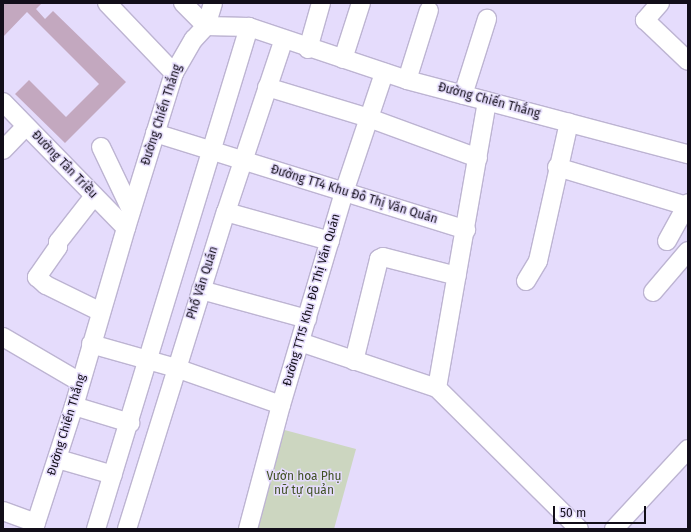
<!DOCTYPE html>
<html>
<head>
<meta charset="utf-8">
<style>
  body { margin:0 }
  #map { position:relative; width:691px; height:532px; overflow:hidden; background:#e5dcfc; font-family:"Fira Sans",sans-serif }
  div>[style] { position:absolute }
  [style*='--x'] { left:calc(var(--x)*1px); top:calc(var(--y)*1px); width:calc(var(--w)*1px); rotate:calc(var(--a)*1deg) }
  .green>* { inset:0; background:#ccd6c0 }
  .building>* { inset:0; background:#c3a8bf }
  .roads { filter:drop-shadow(1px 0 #bdb4d2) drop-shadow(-1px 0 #bdb4d2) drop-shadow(0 1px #bdb4d2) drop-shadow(0 -1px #bdb4d2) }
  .minor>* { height:18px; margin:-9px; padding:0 9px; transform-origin:9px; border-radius:9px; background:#fff }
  span { translate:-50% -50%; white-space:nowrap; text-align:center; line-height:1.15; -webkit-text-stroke:3px #e5dcfc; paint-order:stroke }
  .street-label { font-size:12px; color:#120e19 }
  .park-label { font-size:12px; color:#3f5122 }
  .frame { position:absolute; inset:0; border:4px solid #120e19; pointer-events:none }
  .scale { position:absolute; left:553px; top:506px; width:93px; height:18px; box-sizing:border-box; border:2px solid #120e19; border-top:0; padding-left:5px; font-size:12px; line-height:14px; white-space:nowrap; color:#120e19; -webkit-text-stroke:3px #e5dcfc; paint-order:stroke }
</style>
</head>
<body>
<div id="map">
  <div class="green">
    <i style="clip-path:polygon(277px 428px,356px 449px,334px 529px,250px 529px)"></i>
  </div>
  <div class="building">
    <i style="clip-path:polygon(4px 3px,42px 3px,36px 9px,45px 19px,53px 11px,126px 82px,65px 143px,15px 94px,29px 80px,66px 117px,99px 84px,27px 12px,3px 37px)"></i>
  </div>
  <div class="roads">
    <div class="minor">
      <i style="--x:107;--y:3;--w:97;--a:46.3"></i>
      <i style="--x:183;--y:3;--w:33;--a:45"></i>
      <i style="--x:660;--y:3;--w:23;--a:131"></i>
      <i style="--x:645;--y:20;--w:59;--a:43.6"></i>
      <i style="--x:206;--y:26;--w:43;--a:1.3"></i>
      <i style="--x:249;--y:27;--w:167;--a:18.5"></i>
      <i style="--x:407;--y:80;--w:291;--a:14.8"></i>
      <i style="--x:308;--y:49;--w:48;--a:-74.2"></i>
      <i style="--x:343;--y:59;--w:59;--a:-72.2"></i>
      <i style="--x:407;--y:80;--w:73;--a:-72.6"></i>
      <i style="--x:267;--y:87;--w:107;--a:16.9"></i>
      <i style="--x:369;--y:118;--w:116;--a:20.2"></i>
      <i style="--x:463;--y:95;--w:80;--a:-72.5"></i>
      <i style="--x:3;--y:102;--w:176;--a:45.7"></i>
      <i style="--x:155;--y:133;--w:326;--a:17.3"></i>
      <i style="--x:101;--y:147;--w:70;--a:64.5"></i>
      <i style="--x:3;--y:150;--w:33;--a:-46"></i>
      <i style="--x:557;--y:167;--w:136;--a:16.7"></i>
      <i style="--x:94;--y:196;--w:58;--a:128"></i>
      <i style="--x:58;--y:242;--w:5;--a:90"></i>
      <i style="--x:58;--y:247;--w:37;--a:125"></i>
      <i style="--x:37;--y:277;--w:12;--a:42"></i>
      <i style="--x:46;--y:285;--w:61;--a:26.1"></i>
      <i style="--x:226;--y:212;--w:108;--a:15.6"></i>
      <i style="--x:667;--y:241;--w:43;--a:-61.1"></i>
      <i style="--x:526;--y:281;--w:23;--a:-59"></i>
      <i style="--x:538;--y:261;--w:142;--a:-77.4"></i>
      <i style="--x:201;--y:290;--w:110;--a:15.3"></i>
      <i style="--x:653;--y:292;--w:54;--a:-49.5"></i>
      <i style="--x:3;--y:337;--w:89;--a:30.3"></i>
      <i style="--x:300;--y:342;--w:145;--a:18.6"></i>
      <i style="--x:437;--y:388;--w:200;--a:44.8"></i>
      <i style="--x:91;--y:344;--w:88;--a:15.8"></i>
      <i style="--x:176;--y:368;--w:111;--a:19.4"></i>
      <i style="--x:354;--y:361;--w:105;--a:-76.2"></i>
      <i style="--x:379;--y:259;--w:4;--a:-27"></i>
      <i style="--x:383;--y:257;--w:76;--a:14.4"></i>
      <i style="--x:437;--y:388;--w:291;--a:-80.1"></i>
      <i style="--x:74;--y:406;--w:59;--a:16.9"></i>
      <i style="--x:58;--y:459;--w:57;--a:16.2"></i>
      <i style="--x:3;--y:511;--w:35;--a:20"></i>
      <i style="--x:34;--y:529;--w:129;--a:-72"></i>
      <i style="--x:74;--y:406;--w:185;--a:-73.7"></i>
      <i style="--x:126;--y:228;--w:162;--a:-72.8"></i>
      <i style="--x:174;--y:73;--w:39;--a:-60"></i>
      <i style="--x:194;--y:39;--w:18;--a:-47"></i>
      <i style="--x:206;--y:26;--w:24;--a:-73"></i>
      <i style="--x:96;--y:529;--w:525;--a:-73.05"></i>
      <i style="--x:127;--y:529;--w:332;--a:-72.7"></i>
      <i style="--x:226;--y:212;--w:182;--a:-71.5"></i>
      <i style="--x:248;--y:529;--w:128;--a:-75.1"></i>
      <i style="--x:281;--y:405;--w:222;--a:-73.5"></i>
      <i style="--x:344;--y:192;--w:126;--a:-71.4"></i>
      <i style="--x:614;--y:529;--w:109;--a:-47.2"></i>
    </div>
  </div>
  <div class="street-label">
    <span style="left:489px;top:101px;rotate:15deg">Đường Chiến Thắng</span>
    <span style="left:162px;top:115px;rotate:-72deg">Đường Chiến Thắng</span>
    <span style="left:64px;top:165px;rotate:46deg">Đường Tân Triều</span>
    <span style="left:354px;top:195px;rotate:17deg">Đường TT4 Khu Đô Thị Văn Quán</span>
    <span style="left:203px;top:283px;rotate:-72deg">Phố Văn Quán</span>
    <span style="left:312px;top:300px;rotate:-74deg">Đường TT15 Khu Đô Thị Văn Quán</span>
    <span style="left:67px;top:425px;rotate:-73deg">Đường Chiến Thắng</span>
  </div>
  <div class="park-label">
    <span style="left:304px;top:484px">Vườn hoa Phụ<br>nữ tự quản</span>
  </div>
  <div class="frame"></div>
  <div class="scale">50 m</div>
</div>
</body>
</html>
